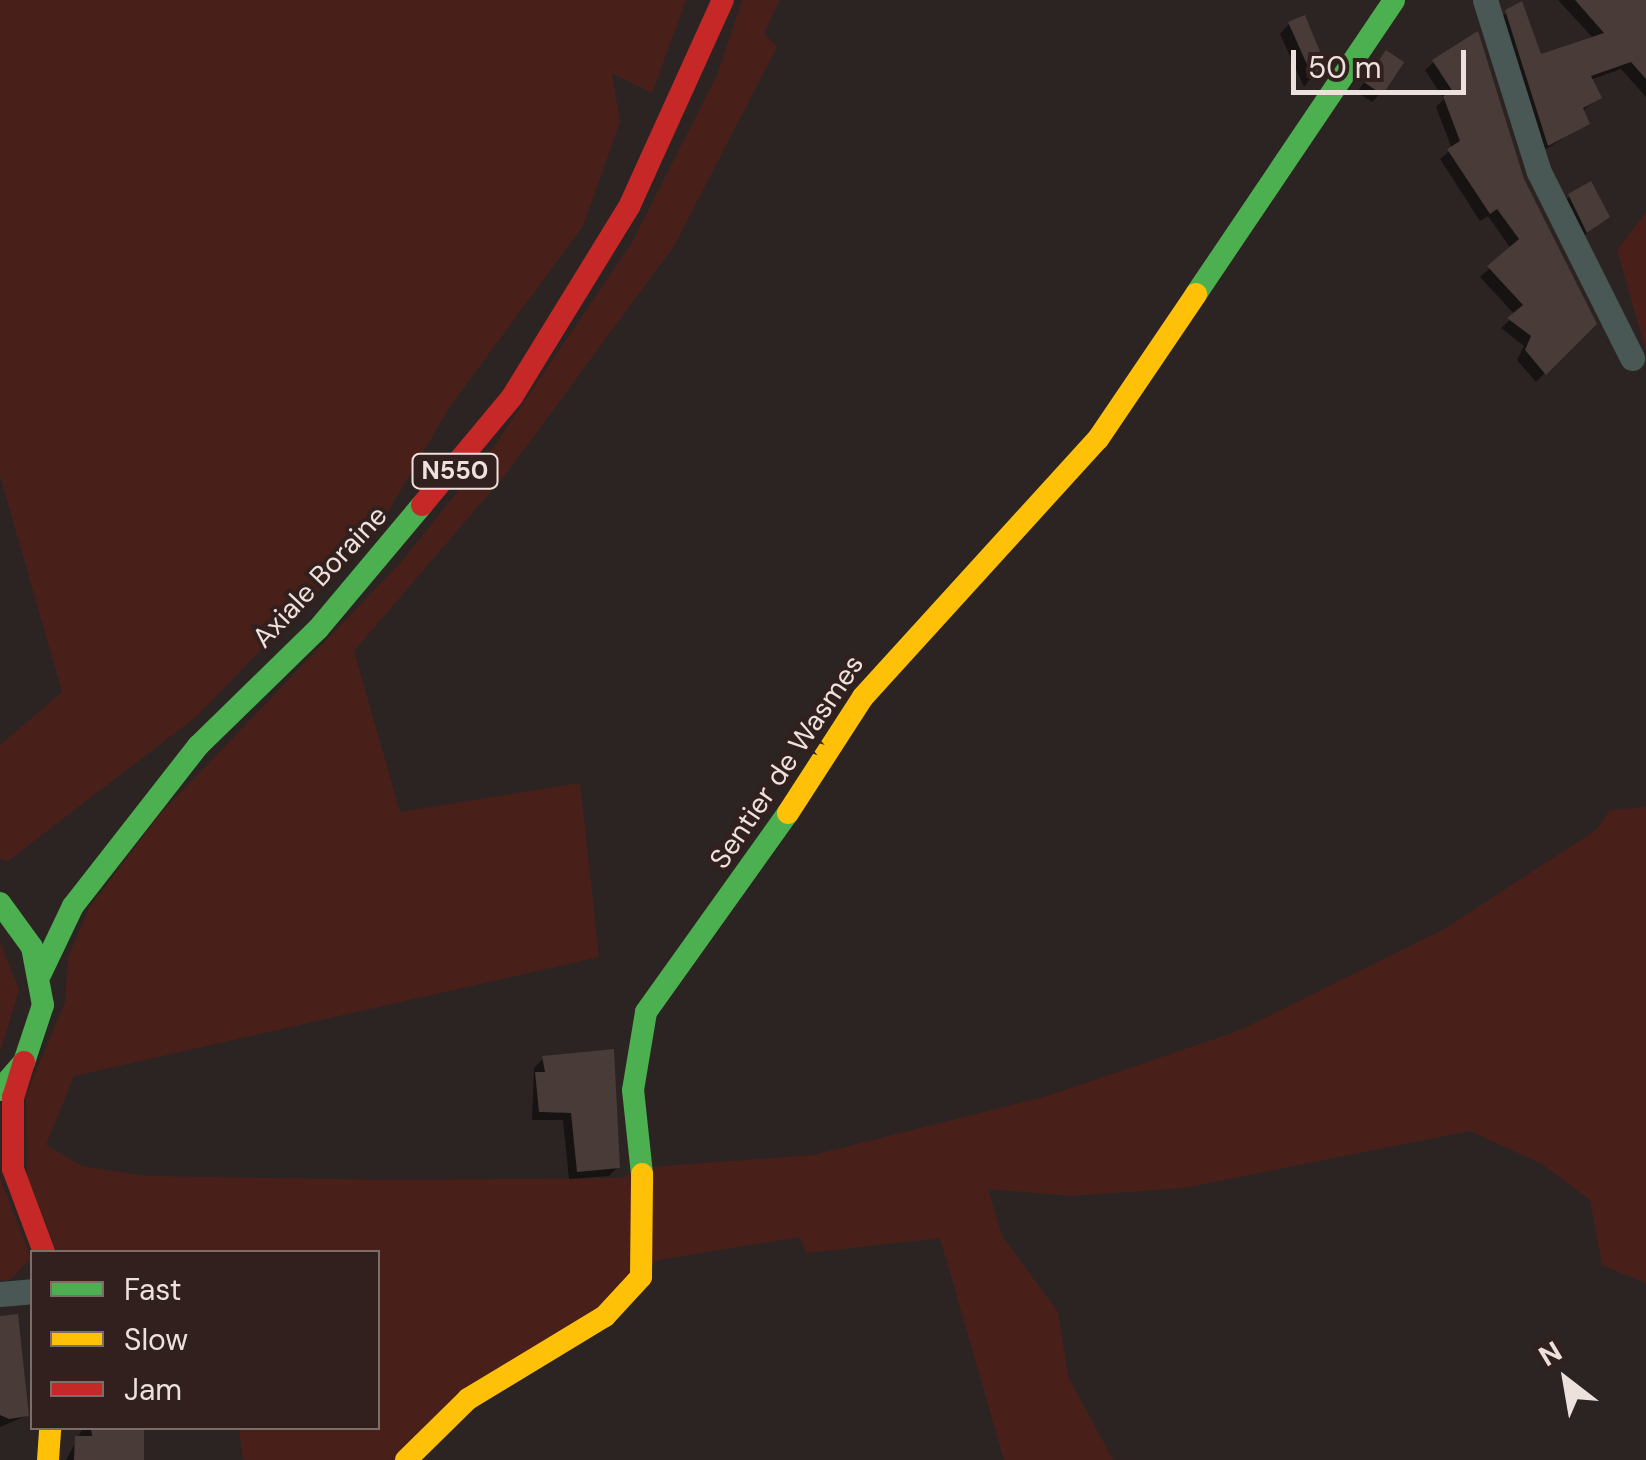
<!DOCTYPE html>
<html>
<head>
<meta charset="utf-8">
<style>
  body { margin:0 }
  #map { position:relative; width:1646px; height:1460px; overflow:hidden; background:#2c2422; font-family:"DM Sans",sans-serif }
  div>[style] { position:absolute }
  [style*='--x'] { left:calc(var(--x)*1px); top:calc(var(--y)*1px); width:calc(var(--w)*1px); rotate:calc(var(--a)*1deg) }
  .green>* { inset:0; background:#492019 }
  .shadow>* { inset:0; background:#0007 }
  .building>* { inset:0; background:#483b38; transform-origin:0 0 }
  .street>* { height:25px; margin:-12.5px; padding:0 12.5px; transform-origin:12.5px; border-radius:12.5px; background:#4a5855 }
  .fast>* { height:22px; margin:-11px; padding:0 11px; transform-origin:11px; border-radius:11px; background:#4caf50 }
  .slow>* { height:22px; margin:-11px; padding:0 11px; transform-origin:11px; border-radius:11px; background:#ffc107 }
  .jam>* { height:22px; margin:-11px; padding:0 11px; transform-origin:11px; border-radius:11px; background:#c62828 }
  span { translate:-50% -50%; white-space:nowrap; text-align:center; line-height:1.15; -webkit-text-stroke:8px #31201d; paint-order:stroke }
  .shield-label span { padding:2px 8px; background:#31201d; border:2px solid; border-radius:8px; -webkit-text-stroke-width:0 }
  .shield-label { font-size:25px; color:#ede1de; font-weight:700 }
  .street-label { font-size:28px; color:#ede1de }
  .legend { position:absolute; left:30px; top:1250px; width:350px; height:180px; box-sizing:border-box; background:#31201d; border:2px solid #7c6d6a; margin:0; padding:12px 18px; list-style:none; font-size:30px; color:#ede1de }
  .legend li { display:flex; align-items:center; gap:20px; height:50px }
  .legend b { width:50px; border:2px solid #7c6d6a }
  .north { position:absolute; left:1516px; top:1330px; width:100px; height:100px; -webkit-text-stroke:8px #31201d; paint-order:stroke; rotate:329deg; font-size:28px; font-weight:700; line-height:40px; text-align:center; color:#ede1de }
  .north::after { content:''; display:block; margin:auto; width:35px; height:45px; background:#ede1de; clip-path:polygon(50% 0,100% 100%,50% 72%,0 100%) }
  .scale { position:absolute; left:1291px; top:50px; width:175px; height:45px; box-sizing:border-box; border:5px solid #ede1de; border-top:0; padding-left:12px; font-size:30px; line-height:35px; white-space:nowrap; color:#ede1de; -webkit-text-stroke:8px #31201d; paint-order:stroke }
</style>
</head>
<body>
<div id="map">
  <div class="green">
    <i style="clip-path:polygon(0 0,686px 0,652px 93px,612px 73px,620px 122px,583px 226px,451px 405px,378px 529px,197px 716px,8px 861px,0 859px,0 745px,62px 692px,0 476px)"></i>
    <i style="clip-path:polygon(742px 0,780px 0,764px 33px,777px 47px,674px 246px,506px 474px,354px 651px,400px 812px,580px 783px,599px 957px,74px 1076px,46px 1145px,82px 1166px,145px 1176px,397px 1180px,621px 1178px,650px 1167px,814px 1155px,1047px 1096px,1238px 1031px,1446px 928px,1596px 830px,1610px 810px,1646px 807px,1646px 1283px,1602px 1265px,1590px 1200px,1542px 1164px,1470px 1131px,1184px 1188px,1071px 1196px,988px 1189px,1002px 1236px,1058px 1312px,1068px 1376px,1113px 1460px,1004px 1460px,940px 1238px,806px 1253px,800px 1237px,658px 1260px,412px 1460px,243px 1460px,239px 1428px,378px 1428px,378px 1252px,57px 1252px,27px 1175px,26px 1095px,65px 1002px,68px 957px,89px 908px,160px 814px,402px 561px,495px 445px,631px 244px,717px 75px)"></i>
    <i style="clip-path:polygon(1646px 212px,1646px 351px,1617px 250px)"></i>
    <i style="clip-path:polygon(0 942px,19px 990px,0 1052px)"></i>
    <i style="clip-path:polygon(0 1178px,31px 1258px,10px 1280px,0 1280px)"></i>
  </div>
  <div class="shadow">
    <i style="clip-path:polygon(1558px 0,1646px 0,1646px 97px,1621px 69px,1590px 80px,1599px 98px,1582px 111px,1587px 124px,1539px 153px,1498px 21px,1507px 12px,1540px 57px,1594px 39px)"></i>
    <i style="clip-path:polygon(1289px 24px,1322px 64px,1304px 87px,1280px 34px)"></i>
    <i style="clip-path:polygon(1386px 53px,1381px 93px,1372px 102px,1357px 92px)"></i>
    <i style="clip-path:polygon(1434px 62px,1522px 180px,1594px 323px,1536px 382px,1517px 360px,1524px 346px,1501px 328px,1515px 315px,1480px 277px,1511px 249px,1488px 216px,1480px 221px,1440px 159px,1452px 149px,1436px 107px,1444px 99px,1425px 70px)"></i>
    <i style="clip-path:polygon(1570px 196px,1597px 226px,1578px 240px,1560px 206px)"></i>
    <i style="clip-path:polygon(543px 1059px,618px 1167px,609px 1176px,569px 1179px,563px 1120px,532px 1120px,534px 1068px)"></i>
    <i style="clip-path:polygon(0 1320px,26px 1416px,0 1427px)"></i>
    <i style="clip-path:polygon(83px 1428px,143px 1428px,142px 1460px,66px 1460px)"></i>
  </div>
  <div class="building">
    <i style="clip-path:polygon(1575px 0,1646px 0,1646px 79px,1631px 62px,1591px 76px,1602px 98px,1583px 108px,1590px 124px,1548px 146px,1505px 10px,1522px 1px,1541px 54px,1604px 33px)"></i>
    <i style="clip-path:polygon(1305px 15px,1325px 64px,1314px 80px,1288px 22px)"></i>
    <i style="clip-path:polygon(1478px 31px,1524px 179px,1597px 324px,1546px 375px,1525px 350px,1531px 336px,1507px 318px,1523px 305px,1487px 266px,1519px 239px,1497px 209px,1490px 214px,1447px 149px,1460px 141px,1443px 96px,1453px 92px,1432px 60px)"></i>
    <i style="left:1386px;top:50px;width:22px;height:39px;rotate:34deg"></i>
    <i style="clip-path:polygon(1591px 181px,1610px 217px,1587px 233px,1568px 194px)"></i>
    <i style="clip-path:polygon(614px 1049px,620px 1168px,577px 1172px,571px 1113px,539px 1112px,535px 1072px,545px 1072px,542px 1056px)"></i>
    <i style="clip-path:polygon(18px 1314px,29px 1416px,9px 1419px,0 1415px,0 1316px)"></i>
    <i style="clip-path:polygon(91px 1428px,144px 1428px,144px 1460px,74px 1460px,75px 1436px,92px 1436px)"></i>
  </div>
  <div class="street">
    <i style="--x:1485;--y:0;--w:180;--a:72.6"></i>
    <i style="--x:1539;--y:172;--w:208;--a:63.4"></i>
    <i style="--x:0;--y:1294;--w:32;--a:-5"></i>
  </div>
  <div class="fast">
    <i style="--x:1196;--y:294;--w:354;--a:-56"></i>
    <i style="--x:0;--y:903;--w:54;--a:54"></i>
    <i style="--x:32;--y:947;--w:59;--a:79.3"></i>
    <i style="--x:43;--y:1005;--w:60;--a:108.4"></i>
    <i style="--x:24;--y:1062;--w:37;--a:131"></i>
    <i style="--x:41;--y:973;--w:74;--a:-64.5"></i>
    <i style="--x:73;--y:906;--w:203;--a:-52"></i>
    <i style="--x:198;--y:746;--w:168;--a:-44.3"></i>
    <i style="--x:318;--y:629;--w:162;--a:-50"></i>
    <i style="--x:642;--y:1174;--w:84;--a:-96.1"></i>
    <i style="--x:633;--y:1090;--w:79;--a:-80.5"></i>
    <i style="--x:646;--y:1012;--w:244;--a:-54.5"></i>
  </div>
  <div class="slow">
    <i style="--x:788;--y:813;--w:138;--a:-57.1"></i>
    <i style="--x:863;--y:697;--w:349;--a:-47.7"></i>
    <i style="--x:1098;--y:439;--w:175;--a:-55.9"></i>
    <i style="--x:48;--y:1460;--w:32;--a:-86"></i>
    <i style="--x:406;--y:1460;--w:87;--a:-44.5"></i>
    <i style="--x:468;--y:1399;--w:160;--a:-31.2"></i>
    <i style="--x:605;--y:1316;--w:53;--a:-47.3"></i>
    <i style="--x:641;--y:1277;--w:103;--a:-89.4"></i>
  </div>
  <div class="jam">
    <i style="--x:422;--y:505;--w:141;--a:-50.2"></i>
    <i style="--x:512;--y:397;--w:223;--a:-58.4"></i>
    <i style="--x:629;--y:207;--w:227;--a:-65.6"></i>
    <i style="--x:24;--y:1062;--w:37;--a:107"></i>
    <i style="--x:13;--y:1097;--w:72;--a:90"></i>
    <i style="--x:13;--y:1169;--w:89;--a:69.5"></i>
  </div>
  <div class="shield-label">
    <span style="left:455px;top:471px">N550</span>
  </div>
  <div class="street-label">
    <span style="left:320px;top:577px;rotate:-47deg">Axiale Boraine</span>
    <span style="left:787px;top:762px;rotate:-56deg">Sentier de Wasmes</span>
  </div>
  <ul class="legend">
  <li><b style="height:12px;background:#4caf50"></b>Fast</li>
  <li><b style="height:12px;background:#ffc107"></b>Slow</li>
  <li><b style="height:12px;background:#c62828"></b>Jam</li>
  </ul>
  <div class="north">N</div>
  <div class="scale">50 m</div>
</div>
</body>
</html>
